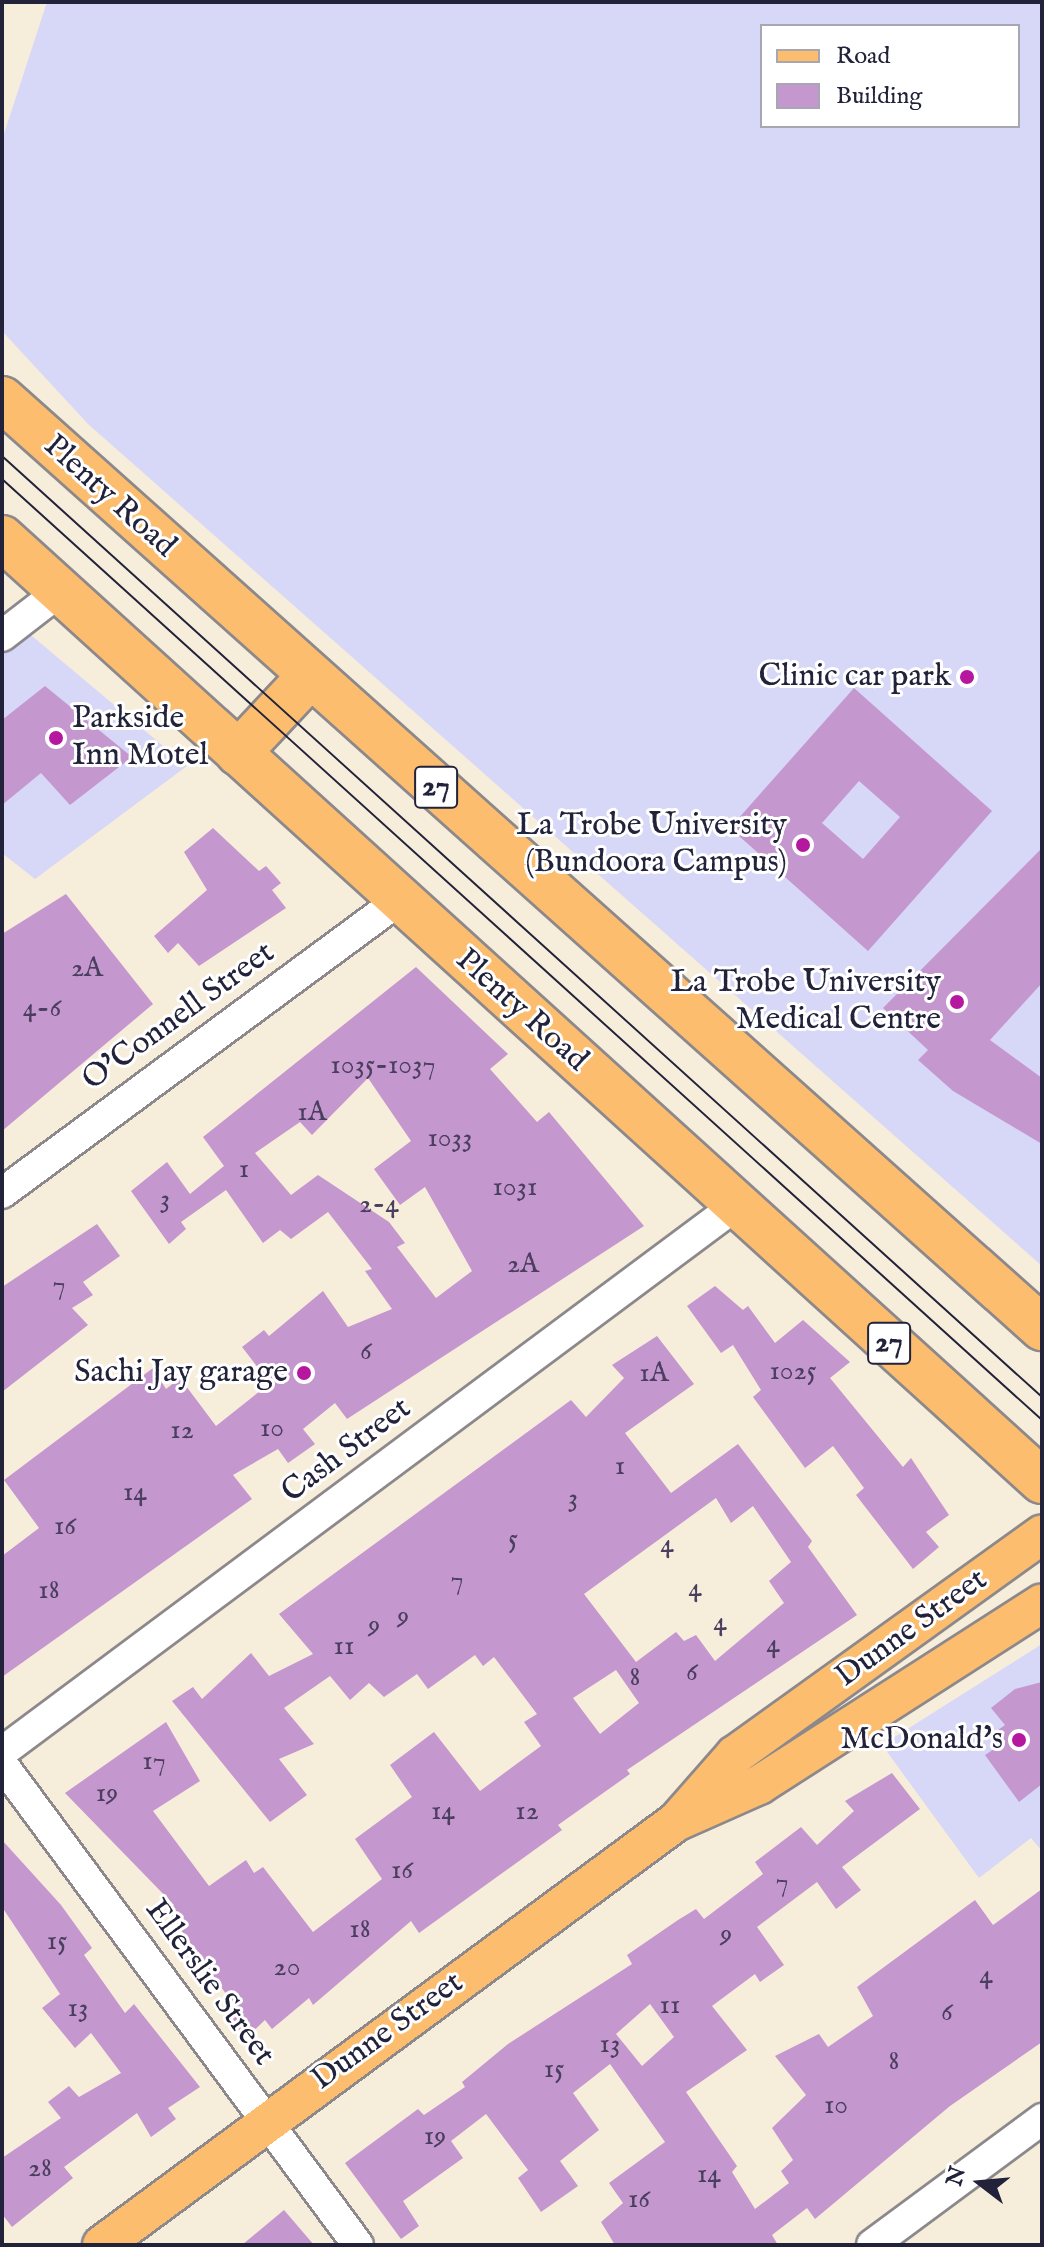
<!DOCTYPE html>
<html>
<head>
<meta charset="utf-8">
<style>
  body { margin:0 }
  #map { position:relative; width:1044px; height:2247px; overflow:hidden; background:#f7eddb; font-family:"IM FELL English",serif }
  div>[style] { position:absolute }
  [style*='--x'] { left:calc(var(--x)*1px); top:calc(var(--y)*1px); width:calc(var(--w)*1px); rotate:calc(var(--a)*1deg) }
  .built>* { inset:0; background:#d7d7f8 }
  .building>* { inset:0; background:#c597cf }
  .roads { filter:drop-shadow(2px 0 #8c888b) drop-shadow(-2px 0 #8c888b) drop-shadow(0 2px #8c888b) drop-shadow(0 -2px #8c888b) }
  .minor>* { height:30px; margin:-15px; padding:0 15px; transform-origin:15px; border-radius:15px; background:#fff }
  .major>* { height:38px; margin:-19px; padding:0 19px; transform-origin:19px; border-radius:19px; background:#fcbd6f }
  .highway>* { height:44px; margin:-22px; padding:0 22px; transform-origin:22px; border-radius:22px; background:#fcbd6f }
  .tram>* { height:2px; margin:-1px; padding:0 1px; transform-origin:1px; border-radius:1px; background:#22223b }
  .dots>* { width:22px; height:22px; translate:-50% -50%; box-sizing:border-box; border:4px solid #fff; border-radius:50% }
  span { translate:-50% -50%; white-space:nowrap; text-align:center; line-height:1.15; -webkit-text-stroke:6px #fff; paint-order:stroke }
  .number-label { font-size:28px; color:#4b3f60 }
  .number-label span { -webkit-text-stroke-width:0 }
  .shield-label span { padding:2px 6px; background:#fff; border:2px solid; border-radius:6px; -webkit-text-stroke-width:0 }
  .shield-label { font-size:30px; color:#22223b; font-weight:700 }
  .street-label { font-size:32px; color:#22223b }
  .poi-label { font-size:32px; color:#22223b }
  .right { translate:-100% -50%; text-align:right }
  .left { translate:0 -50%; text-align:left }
  .frame { position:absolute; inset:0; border:4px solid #22223b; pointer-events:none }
  .legend { position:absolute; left:760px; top:24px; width:260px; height:104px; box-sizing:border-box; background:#fff; border:2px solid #a7a7b1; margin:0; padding:10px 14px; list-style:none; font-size:24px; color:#22223b }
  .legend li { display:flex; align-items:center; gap:16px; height:40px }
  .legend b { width:40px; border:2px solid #a7a7b1 }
  .north { position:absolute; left:940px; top:2143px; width:80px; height:80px; -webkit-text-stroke:6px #fff; paint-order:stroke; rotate:286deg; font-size:22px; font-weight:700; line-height:32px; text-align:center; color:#22223b }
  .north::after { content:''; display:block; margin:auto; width:28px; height:36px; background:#22223b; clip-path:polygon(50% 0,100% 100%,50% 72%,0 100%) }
</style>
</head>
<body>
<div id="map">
  <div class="built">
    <i style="clip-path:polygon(evenodd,47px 2px,1042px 2px,1042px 1266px,88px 424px,3px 332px,2px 140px,47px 2px,762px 26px,1018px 26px,1018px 126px,762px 126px,762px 26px)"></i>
    <i style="clip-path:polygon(26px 631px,187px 766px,35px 879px,2px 853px,2px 650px)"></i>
    <i style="clip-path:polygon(1042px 1644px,1042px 1851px,1031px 1838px,979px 1878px,882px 1745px)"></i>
  </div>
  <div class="building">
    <i style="clip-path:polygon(45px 686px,132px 757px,70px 805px,41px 773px,2px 805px,2px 720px)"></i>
    <i style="clip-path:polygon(evenodd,854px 688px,992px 811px,868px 951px,730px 828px,854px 688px,859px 781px,900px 817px,863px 859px,822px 823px,859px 781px)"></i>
    <i style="clip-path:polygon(213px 828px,259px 871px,266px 866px,281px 883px,272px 890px,286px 908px,199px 966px,178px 943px,168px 953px,154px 936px,207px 890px,184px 852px)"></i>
    <i style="clip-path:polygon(1042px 848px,1042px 983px,990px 1040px,1042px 1078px,1042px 1144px,953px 1091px,918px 1060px,928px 1050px,883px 1008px)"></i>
    <i style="clip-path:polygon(66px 894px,153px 1004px,2px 1131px,2px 934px)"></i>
    <i style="clip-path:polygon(evenodd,416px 967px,508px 1054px,490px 1069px,537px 1122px,549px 1112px,644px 1226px,347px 1419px,335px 1403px,303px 1429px,315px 1444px,288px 1463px,278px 1449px,233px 1475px,252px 1499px,2px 1677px,2px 1556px,39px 1528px,4px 1480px,153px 1368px,166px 1389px,180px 1378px,216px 1426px,270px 1383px,242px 1347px,264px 1330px,269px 1336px,323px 1291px,348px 1327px,392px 1309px,365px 1271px,372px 1269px,328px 1212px,291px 1239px,280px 1230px,263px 1243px,226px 1190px,181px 1222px,186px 1229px,169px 1244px,131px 1191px,167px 1162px,190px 1194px,224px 1166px,203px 1137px,416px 967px,368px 1078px,411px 1141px,374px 1169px,400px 1205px,425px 1187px,472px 1271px,436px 1298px,397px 1247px,405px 1243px,389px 1222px,318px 1175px,291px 1195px,255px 1153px,300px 1122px,312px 1135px,368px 1078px)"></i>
    <i style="clip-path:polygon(97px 1224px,120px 1256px,83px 1282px,93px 1295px,72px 1308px,88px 1325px,2px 1392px,2px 1287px)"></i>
    <i style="clip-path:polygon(715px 1286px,743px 1310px,748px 1306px,775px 1343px,803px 1320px,850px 1362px,830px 1378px,903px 1467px,911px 1458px,949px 1515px,926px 1532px,939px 1547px,913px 1569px,856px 1495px,864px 1488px,833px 1446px,805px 1468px,753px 1397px,761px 1390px,733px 1345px,721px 1353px,687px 1306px)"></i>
    <i style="clip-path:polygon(evenodd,657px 1336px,694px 1384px,625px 1433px,671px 1493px,738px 1444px,812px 1541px,808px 1547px,857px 1615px,627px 1770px,630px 1774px,558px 1825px,562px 1830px,419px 1933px,411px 1921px,313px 2005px,309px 1998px,272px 2029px,265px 2020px,245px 2039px,222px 2007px,231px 2001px,167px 1910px,174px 1905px,65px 1793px,166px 1722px,200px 1781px,153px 1811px,209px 1886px,246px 1860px,254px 1873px,263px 1867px,313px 1932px,382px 1879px,355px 1839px,412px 1797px,390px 1765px,434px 1732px,480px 1791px,541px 1746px,524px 1722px,537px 1714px,494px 1657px,483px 1666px,475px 1655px,428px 1689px,417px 1674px,384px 1697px,369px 1683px,350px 1700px,330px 1676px,284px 1708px,314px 1744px,279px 1759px,307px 1795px,270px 1822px,172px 1701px,193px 1687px,202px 1699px,251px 1653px,269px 1676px,313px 1654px,279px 1614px,571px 1400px,586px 1417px,624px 1378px,612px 1365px,657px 1336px,716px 1498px,731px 1523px,753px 1506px,791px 1562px,769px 1581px,784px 1603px,715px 1661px,696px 1635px,684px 1641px,676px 1632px,636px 1662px,584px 1594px,716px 1498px,657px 1336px,616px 1670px,639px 1703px,600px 1734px,573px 1698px,616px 1670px)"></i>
    <i style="clip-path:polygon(1042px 1682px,1042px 1784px,1019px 1802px,985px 1755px,1000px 1745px,991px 1735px,1005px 1725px,991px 1708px,1015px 1689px)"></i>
    <i style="clip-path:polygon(evenodd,892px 1773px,920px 1809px,842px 1867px,861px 1890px,836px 1909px,817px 1882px,757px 1927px,784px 1965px,760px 1982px,755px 1974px,712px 2006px,747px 2050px,686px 2092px,737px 2166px,732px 2172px,755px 2209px,789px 2183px,781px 2171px,793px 2160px,772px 2128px,806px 2095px,775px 2056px,819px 2034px,828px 2047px,873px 2016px,857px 1987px,975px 1900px,993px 1925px,1042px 1889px,1042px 2042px,950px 2106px,815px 2219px,807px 2208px,772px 2235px,778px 2245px,615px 2245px,601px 2222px,623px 2203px,609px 2183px,665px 2142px,610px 2064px,573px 2093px,599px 2130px,560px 2161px,578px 2186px,541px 2212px,518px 2178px,528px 2170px,486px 2114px,451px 2141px,463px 2158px,403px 2201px,419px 2226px,401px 2239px,345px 2163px,418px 2109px,424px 2115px,465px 2087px,462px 2082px,508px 2044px,632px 1964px,627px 1955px,678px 1920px,696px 1909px,704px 1919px,763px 1874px,755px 1862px,801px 1827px,817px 1845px,854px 1811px,845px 1801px,892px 1773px,650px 2004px,674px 2037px,642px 2066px,616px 2034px,650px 2004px)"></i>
    <i style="clip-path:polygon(2px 1840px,61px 1905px,92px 1948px,84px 1955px,125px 2013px,134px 2004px,200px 2087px,168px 2108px,176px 2119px,151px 2137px,137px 2113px,64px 2167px,73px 2178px,12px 2227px,2px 2214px,2px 2158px,61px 2118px,48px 2102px,69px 2086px,79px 2097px,121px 2073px,91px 2033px,75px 2048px,42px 2008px,60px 1994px,2px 1907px)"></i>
    <i style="clip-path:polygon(284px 2210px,314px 2245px,242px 2245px)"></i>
  </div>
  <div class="roads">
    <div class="minor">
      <i style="--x:2;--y:636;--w:73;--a:-37.8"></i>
      <i style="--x:2;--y:1193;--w:493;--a:-36.4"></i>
      <i style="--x:2;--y:1752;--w:914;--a:-36.68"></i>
      <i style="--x:2;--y:1764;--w:598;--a:53.49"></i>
      <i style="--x:872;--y:2245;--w:212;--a:-36.5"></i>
    </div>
    <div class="major">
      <i style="--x:678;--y:1821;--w:89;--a:-24"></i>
      <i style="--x:759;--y:1785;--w:336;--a:-32.7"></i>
      <i style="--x:102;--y:2245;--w:714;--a:-36.4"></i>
      <i style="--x:677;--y:1821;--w:88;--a:-48.7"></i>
      <i style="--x:735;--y:1755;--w:378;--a:-35.7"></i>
    </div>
    <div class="highway">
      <i style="--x:2;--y:399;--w:1395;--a:41.77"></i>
      <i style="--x:2;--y:538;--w:1404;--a:42.2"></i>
      <i style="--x:238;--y:753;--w:105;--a:-46.9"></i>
    </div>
  </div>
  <div class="tram">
    <i style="--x:2;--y:456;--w:1403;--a:42.14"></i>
    <i style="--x:2;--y:479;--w:1403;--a:42.14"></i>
  </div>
  <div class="dots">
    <i style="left:967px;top:677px;background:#b5179e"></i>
    <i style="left:56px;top:738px;background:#b5179e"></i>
    <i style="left:803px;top:845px;background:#b5179e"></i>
    <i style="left:957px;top:1002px;background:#b5179e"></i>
    <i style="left:304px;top:1373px;background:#b5179e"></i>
    <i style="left:1019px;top:1740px;background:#b5179e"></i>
  </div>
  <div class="number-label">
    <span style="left:87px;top:969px">2A</span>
    <span style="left:42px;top:1009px">4-6</span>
    <span style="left:383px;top:1066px">1035-1037</span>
    <span style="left:312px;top:1113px">1A</span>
    <span style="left:450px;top:1139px">1033</span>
    <span style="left:244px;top:1170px">1</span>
    <span style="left:515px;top:1188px">1031</span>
    <span style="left:165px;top:1200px">3</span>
    <span style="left:379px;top:1205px">2-4</span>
    <span style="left:523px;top:1265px">2A</span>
    <span style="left:59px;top:1286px">7</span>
    <span style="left:366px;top:1352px">6</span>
    <span style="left:793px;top:1372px">1025</span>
    <span style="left:654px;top:1374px">1A</span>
    <span style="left:272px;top:1429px">10</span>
    <span style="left:182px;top:1431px">12</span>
    <span style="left:620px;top:1467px">1</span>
    <span style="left:135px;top:1493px">14</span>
    <span style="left:573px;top:1499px">3</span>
    <span style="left:65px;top:1527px">16</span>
    <span style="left:513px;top:1540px">5</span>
    <span style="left:667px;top:1545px">4</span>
    <span style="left:457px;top:1581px">7</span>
    <span style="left:695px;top:1589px">4</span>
    <span style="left:49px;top:1591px">18</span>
    <span style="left:403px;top:1617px">9</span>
    <span style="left:720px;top:1623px">4</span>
    <span style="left:374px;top:1626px">9</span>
    <span style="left:773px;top:1645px">4</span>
    <span style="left:344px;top:1647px">11</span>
    <span style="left:692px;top:1673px">6</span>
    <span style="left:635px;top:1678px">8</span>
    <span style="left:154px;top:1762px">17</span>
    <span style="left:107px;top:1794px">19</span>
    <span style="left:443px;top:1812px">14</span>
    <span style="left:527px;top:1812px">12</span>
    <span style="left:402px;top:1871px">16</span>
    <span style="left:782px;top:1883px">7</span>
    <span style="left:360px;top:1930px">18</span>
    <span style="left:726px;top:1935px">9</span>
    <span style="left:57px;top:1942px">15</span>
    <span style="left:287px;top:1968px">20</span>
    <span style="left:986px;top:1976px">4</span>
    <span style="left:670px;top:2006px">11</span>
    <span style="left:78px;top:2009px">13</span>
    <span style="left:947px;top:2013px">6</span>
    <span style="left:610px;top:2045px">13</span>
    <span style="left:894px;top:2062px">8</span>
    <span style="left:554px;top:2070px">15</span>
    <span style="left:836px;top:2106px">10</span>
    <span style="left:435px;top:2137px">19</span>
    <span style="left:40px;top:2169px">28</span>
    <span style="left:709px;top:2175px">14</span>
    <span style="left:639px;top:2200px">16</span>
  </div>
  <div class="shield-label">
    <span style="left:436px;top:787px">27</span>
    <span style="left:889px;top:1343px">27</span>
  </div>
  <div class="street-label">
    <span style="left:109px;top:497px;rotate:42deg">Plenty Road</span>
    <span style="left:521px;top:1011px;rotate:42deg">Plenty Road</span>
    <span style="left:179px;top:1017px;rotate:-36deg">O'Connell Street</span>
    <span style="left:347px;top:1451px;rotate:-37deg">Cash Street</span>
    <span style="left:912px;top:1629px;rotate:-36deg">Dunne Street</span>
    <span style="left:209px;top:1983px;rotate:54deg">Ellerslie Street</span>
    <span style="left:388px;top:2032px;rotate:-36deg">Dunne Street</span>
  </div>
  <div class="poi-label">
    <span class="right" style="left:951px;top:677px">Clinic car park</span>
    <span class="left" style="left:72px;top:738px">Parkside<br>Inn Motel</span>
    <span class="right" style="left:787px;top:845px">La Trobe University<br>(Bundoora Campus)</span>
    <span class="right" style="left:941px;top:1002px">La Trobe University<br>Medical Centre</span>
    <span class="right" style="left:288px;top:1373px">Sachi Jay garage</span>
    <span class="right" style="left:1003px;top:1740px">McDonald's</span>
  </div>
  <div class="frame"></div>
  <ul class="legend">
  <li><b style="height:10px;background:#fcbd6f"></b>Road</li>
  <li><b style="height:22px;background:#c597cf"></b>Building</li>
  </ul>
  <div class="north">N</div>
</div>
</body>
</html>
